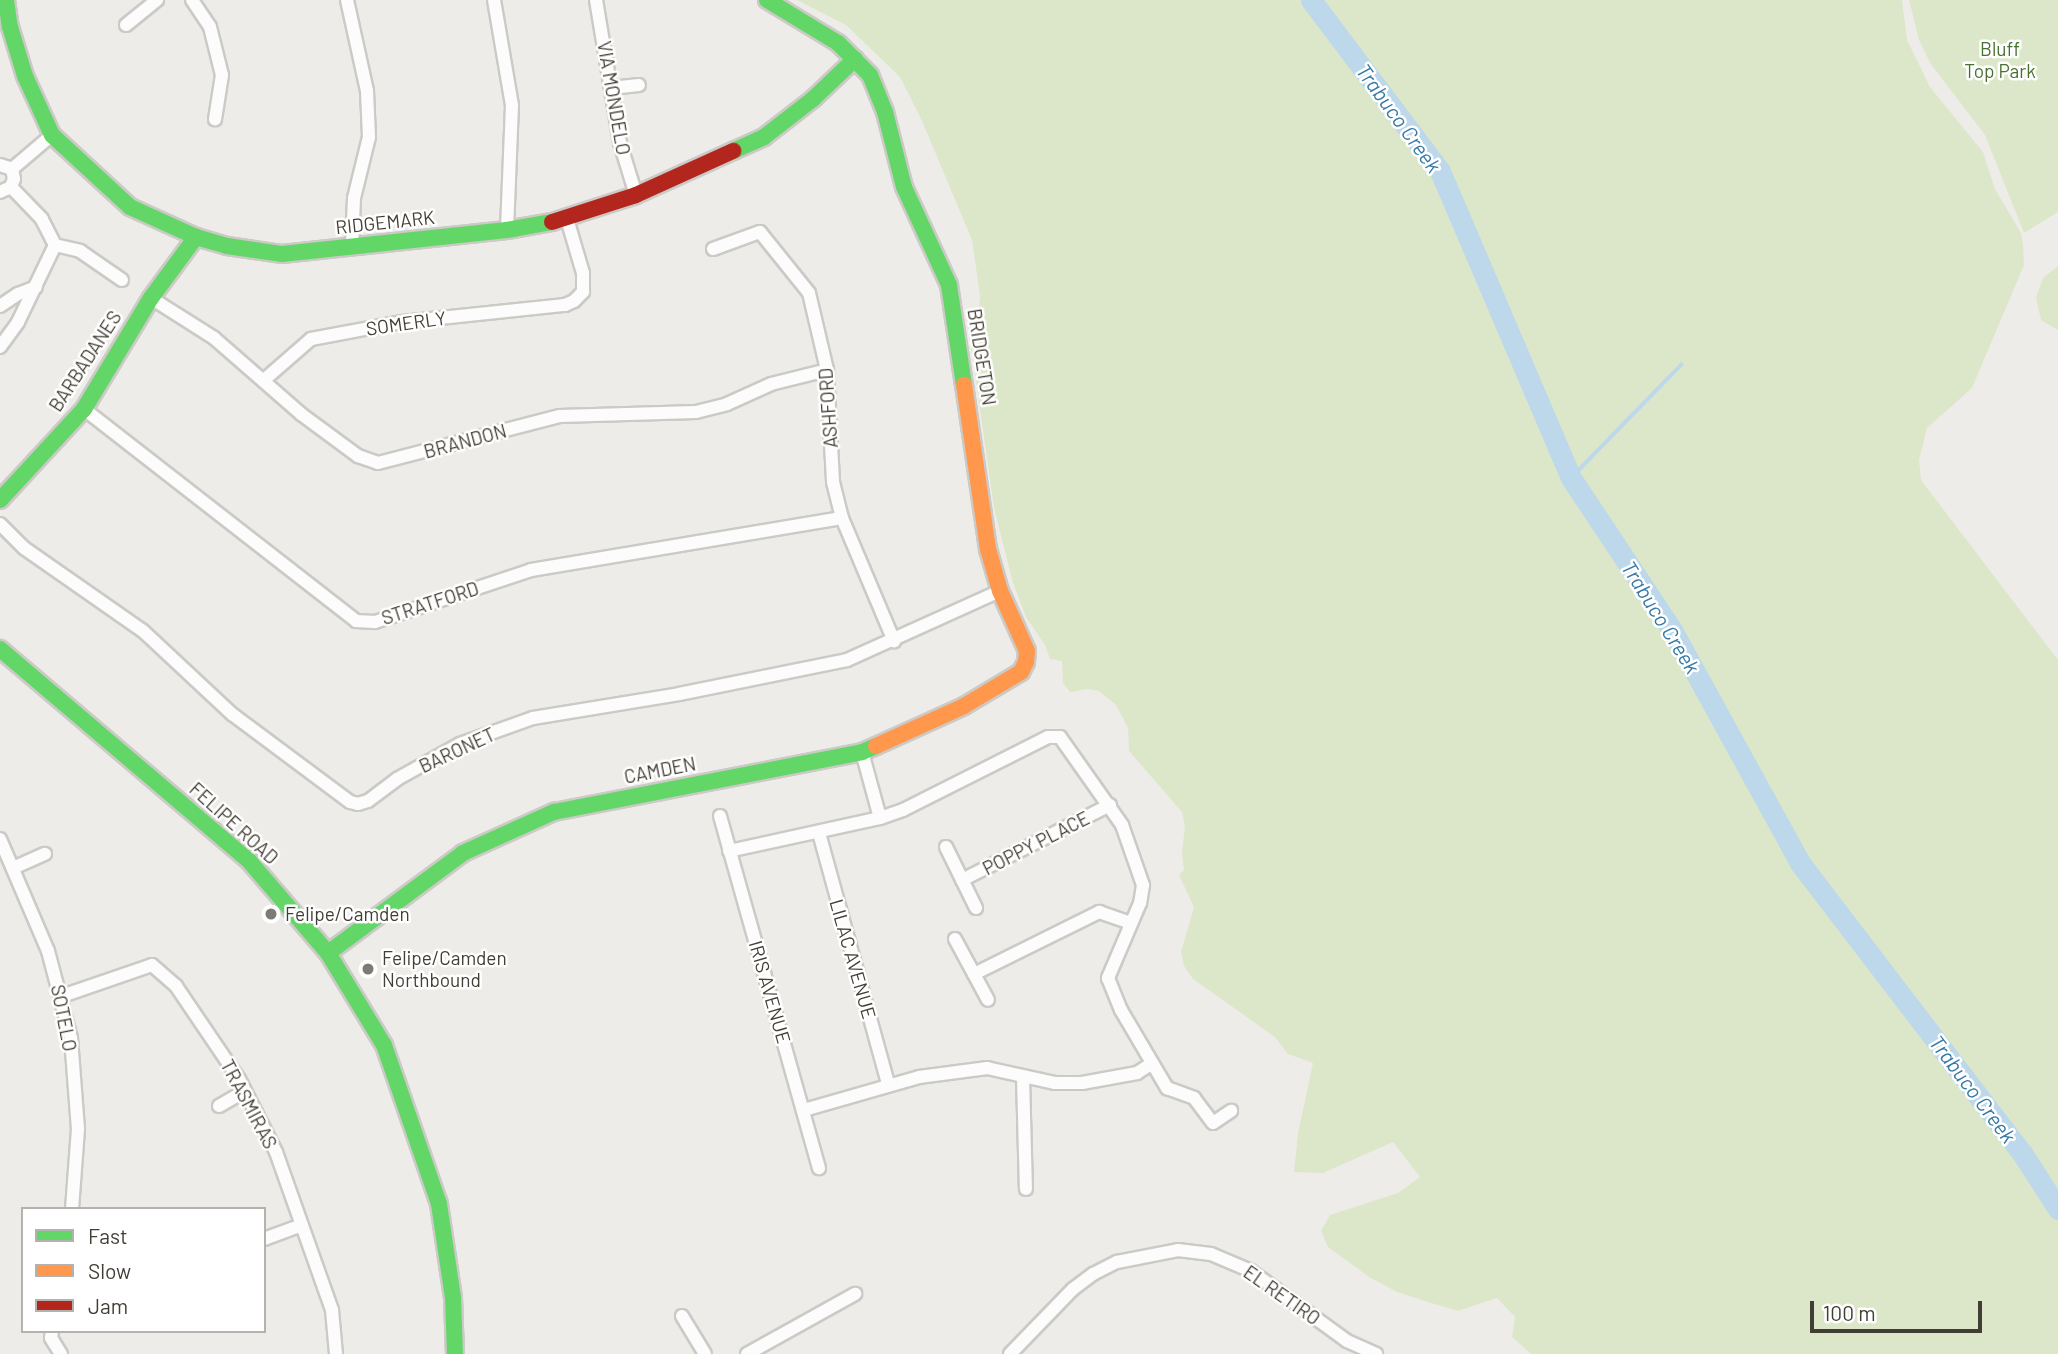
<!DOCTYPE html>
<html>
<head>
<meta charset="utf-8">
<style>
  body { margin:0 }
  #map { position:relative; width:2058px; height:1354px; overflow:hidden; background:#eeece9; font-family:Barlow,sans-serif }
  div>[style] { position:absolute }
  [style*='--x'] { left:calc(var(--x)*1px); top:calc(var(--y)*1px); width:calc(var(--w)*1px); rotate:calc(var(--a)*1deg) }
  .green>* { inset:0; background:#dce7ca }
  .stream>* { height:3.5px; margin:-1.75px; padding:0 1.75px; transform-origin:1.75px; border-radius:1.75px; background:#bcd8ea }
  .river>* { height:21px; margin:-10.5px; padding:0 10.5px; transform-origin:10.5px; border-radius:10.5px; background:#bcd8ea }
  .roads { filter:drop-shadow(2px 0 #cccac6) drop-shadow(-2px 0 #cccac6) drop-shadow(0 2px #cccac6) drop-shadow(0 -2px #cccac6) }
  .street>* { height:12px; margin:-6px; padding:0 6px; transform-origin:6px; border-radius:6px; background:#fcfcfc }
  .fast>* { height:16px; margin:-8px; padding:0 8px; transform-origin:8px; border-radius:8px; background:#63d668 }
  .slow>* { height:16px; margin:-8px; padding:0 8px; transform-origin:8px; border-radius:8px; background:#ff974d }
  .jam>* { height:16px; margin:-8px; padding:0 8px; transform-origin:8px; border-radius:8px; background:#b3261e }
  .dots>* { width:19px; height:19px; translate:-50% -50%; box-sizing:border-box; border:4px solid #fff; border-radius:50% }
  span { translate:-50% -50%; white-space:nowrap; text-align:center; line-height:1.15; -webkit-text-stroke:5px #fff; paint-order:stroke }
  .park-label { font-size:19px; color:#48702e }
  .street-label { font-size:19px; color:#433e35 }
  .poi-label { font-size:19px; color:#433e35 }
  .left { translate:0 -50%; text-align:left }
  .water-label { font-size:21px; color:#377aa6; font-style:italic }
  .legend { position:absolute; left:21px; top:1207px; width:245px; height:126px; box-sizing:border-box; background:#fff; border:2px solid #b4b2ae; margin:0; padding:9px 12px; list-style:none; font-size:21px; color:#433e35 }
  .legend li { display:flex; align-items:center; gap:14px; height:35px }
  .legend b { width:35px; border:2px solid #b4b2ae }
  .scale { position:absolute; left:1810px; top:1301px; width:172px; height:32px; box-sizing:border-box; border:4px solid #433e35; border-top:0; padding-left:9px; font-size:21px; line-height:24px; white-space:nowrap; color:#433e35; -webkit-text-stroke:5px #fff; paint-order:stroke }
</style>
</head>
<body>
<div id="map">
  <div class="green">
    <i style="clip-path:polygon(797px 0,1902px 0,1907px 40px,1930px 87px,1983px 152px,1995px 189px,2021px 233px,2023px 244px,2024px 265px,1972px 388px,1927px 428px,1919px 460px,1921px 480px,2058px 660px,2058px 1354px,1531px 1354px,1512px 1337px,1515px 1317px,1497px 1298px,1458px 1311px,1428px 1302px,1397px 1292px,1369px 1277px,1328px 1247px,1321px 1231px,1330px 1215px,1398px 1193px,1420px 1177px,1393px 1142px,1323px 1173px,1294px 1172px,1298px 1133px,1313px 1063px,1288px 1054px,1275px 1037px,1193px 979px,1184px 966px,1181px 952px,1194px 907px,1179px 875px,1184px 870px,1182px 852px,1185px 827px,1182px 812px,1129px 751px,1128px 728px,1116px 705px,1099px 691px,1088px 689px,1070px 692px,1063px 683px,1062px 661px,1050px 659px,1045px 645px,1026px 617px,1013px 583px,994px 508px,969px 332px,978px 320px,980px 296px,972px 240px,922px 121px,900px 77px,846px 25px)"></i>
    <i style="clip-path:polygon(1909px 0,2058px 0,2058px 212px,2024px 233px,1985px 135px,1930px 63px,1919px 40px)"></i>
    <i style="clip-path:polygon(2058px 266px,2058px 330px,2041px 320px,2036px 298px,2043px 278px)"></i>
  </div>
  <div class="stream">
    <i style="--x:1571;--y:478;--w:158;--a:-45.8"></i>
  </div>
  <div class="river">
    <i style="--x:1311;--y:0;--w:214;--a:53"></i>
    <i style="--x:1440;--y:171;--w:334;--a:66.9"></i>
    <i style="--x:1571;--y:478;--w:182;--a:56.4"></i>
    <i style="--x:1672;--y:630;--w:266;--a:61.2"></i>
    <i style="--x:1800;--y:863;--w:365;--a:52.6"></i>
    <i style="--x:2022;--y:1153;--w:67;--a:57.3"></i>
  </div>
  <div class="roads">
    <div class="street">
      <i style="--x:192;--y:0;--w:32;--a:56"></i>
      <i style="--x:210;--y:27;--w:49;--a:76"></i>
      <i style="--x:222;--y:75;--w:45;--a:99"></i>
      <i style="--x:347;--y:0;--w:93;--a:77.6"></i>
      <i style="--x:367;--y:91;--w:46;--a:87.5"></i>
      <i style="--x:369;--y:137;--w:63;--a:103.8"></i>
      <i style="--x:354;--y:198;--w:48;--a:92.4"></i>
      <i style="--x:494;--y:0;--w:107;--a:80.3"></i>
      <i style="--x:512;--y:105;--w:125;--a:92.3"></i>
      <i style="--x:596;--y:0;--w:145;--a:80.5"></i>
      <i style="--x:620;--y:143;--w:54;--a:72.9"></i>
      <i style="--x:126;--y:25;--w:40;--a:-39"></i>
      <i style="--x:611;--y:88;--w:28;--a:-6"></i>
      <i style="--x:0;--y:165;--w:13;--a:18"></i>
      <i style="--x:12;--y:169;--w:10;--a:79"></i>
      <i style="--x:14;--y:179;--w:9;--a:111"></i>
      <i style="--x:11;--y:187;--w:12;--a:156"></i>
      <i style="--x:12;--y:169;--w:52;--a:-40.4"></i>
      <i style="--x:55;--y:245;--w:26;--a:13"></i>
      <i style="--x:80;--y:251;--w:51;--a:34.6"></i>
      <i style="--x:713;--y:249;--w:50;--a:-19.9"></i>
      <i style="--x:760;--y:232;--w:78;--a:51.2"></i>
      <i style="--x:809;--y:293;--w:79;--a:76.8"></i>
      <i style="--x:827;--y:370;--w:112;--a:86.9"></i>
      <i style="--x:833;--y:482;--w:37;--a:76"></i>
      <i style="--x:842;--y:518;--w:134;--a:67.1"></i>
      <i style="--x:151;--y:298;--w:75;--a:32.4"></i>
      <i style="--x:214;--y:338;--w:116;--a:41.1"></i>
      <i style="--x:301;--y:414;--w:71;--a:36.4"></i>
      <i style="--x:358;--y:456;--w:21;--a:19"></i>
      <i style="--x:378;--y:463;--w:188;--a:-14.5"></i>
      <i style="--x:560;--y:416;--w:136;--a:-1.7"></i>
      <i style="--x:696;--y:412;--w:32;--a:-14"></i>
      <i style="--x:727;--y:404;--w:48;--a:-24.4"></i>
      <i style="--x:771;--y:384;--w:58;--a:-14"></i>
      <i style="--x:0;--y:306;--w:22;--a:-34"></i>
      <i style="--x:18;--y:294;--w:19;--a:-21"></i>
      <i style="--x:0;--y:347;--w:31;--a:-54"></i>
      <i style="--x:18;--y:322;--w:85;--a:-64.3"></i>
      <i style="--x:55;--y:245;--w:29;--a:-117"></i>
      <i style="--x:42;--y:219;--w:45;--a:-134.1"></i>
      <i style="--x:264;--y:380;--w:62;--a:-41.1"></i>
      <i style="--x:311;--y:339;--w:93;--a:-10.6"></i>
      <i style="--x:402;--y:322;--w:164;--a:-6"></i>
      <i style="--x:565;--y:305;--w:10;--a:-24"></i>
      <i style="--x:574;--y:301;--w:13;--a:-45"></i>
      <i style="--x:583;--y:292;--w:19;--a:-90"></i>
      <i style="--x:583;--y:273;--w:56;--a:-106.5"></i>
      <i style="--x:84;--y:409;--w:345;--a:37.9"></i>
      <i style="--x:356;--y:621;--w:19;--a:3"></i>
      <i style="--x:375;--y:622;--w:164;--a:-18.4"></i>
      <i style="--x:531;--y:570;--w:315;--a:-9.5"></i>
      <i style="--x:0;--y:524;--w:34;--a:45"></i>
      <i style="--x:24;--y:548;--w:145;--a:34.9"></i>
      <i style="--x:143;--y:631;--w:122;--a:43"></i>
      <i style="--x:232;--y:714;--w:147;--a:36.7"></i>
      <i style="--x:350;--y:802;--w:8;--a:14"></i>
      <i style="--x:358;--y:804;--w:10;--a:-17"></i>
      <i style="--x:368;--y:801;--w:36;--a:-37"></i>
      <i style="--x:397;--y:779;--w:72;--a:-29.1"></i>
      <i style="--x:460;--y:744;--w:77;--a:-19.6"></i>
      <i style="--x:533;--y:718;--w:148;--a:-9.3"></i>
      <i style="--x:679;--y:694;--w:171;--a:-11.4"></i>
      <i style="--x:847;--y:660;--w:168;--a:-24.3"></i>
      <i style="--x:862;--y:752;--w:68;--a:74.7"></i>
      <i style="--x:720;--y:816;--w:366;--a:74.3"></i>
      <i style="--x:819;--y:833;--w:260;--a:74.6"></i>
      <i style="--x:0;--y:839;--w:122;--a:66.8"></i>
      <i style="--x:48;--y:951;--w:90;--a:75.2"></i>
      <i style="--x:71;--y:1038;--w:91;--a:85.6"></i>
      <i style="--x:78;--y:1129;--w:80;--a:94.3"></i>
      <i style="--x:946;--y:847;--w:68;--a:63.8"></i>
      <i style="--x:729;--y:851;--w:155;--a:-12.3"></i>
      <i style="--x:880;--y:818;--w:24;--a:-19"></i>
      <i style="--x:903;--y:810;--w:162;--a:-26.7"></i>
      <i style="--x:1048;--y:737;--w:12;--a:0"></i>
      <i style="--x:1060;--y:737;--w:108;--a:54.8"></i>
      <i style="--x:1122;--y:825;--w:64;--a:70.7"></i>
      <i style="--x:1143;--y:885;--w:18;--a:99"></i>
      <i style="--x:1140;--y:903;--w:82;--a:113.1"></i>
      <i style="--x:1108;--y:978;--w:35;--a:68"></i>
      <i style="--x:1121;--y:1010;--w:91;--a:59.5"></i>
      <i style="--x:1167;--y:1088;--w:29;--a:20"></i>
      <i style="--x:1194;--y:1098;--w:31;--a:53"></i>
      <i style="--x:1213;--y:1123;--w:22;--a:-34"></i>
      <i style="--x:13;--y:868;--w:35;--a:-24"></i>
      <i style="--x:962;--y:880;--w:166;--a:-26.9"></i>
      <i style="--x:955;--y:939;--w:69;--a:61.6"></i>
      <i style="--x:974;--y:974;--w:140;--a:-26.4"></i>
      <i style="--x:1099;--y:912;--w:34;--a:19"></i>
      <i style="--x:62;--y:996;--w:95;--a:-19"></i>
      <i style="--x:152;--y:965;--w:32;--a:41"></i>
      <i style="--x:176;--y:986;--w:112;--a:55.9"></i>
      <i style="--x:239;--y:1079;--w:82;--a:63.1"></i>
      <i style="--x:276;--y:1152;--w:168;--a:70.5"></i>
      <i style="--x:332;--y:1310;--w:44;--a:84.8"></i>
      <i style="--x:1023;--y:1077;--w:112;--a:88.5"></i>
      <i style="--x:219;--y:1106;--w:28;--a:-30"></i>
      <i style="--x:804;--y:1110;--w:120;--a:-16"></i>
      <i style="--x:919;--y:1077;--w:69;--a:-7.5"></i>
      <i style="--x:987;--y:1068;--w:70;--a:12.4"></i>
      <i style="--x:1055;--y:1083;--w:27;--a:0"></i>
      <i style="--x:1082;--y:1083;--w:56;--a:-10.3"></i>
      <i style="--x:1137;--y:1073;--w:17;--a:-33"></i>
      <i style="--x:264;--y:1239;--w:40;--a:-20.2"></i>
      <i style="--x:682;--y:1316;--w:44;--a:58.8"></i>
      <i style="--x:52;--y:1331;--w:7;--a:98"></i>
      <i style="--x:51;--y:1338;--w:19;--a:58"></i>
      <i style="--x:747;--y:1354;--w:124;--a:-29.1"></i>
      <i style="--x:1010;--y:1354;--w:91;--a:-45.9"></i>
      <i style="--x:1073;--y:1289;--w:25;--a:-37"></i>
      <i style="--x:1093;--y:1274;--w:27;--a:-27"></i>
      <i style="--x:1117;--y:1262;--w:62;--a:-11.1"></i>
      <i style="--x:1178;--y:1250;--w:33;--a:7"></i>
      <i style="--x:1211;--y:1254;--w:43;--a:23"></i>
      <i style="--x:1251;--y:1271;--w:119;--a:36.1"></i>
      <i style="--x:1347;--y:1341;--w:32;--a:24"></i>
    </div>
    <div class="fast">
      <i style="--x:6;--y:0;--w:27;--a:82"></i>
      <i style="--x:10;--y:27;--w:51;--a:73"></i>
      <i style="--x:25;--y:76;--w:65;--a:65.4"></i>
      <i style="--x:52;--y:135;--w:106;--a:42.7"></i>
      <i style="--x:130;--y:207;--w:72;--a:24.4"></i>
      <i style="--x:196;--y:237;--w:32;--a:16"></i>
      <i style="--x:227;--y:246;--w:56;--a:8.3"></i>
      <i style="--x:282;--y:254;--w:226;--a:-6.1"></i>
      <i style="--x:507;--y:230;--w:46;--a:-10.1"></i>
      <i style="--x:767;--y:0;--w:83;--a:31.2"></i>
      <i style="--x:838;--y:43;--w:45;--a:45"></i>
      <i style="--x:870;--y:75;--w:40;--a:68"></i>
      <i style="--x:885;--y:112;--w:77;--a:75.8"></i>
      <i style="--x:904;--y:187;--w:108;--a:65.3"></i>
      <i style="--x:949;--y:285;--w:101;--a:81.5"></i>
      <i style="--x:733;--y:151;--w:34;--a:-24"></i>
      <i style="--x:764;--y:137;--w:62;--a:-37.8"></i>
      <i style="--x:813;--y:99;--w:58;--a:-43.6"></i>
      <i style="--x:0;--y:500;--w:124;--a:-47.3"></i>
      <i style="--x:84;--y:409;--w:130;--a:-58.9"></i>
      <i style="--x:151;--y:298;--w:76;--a:-53.6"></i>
      <i style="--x:0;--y:649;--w:328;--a:40.4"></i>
      <i style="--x:250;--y:862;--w:120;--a:49.4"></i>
      <i style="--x:328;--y:953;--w:108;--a:58.7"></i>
      <i style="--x:384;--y:1045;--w:168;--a:70.9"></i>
      <i style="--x:439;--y:1204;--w:95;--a:81.5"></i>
      <i style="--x:453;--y:1298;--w:56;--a:88"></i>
      <i style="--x:328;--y:953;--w:168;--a:-36.5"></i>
      <i style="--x:463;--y:853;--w:100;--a:-24.3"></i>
      <i style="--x:554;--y:812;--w:314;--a:-11"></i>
      <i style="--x:862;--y:752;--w:15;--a:-23"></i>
    </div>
    <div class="slow">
      <i style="--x:876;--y:746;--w:97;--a:-24.4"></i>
      <i style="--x:964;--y:706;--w:66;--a:-30.8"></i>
      <i style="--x:1021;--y:672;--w:11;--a:-63"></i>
      <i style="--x:1026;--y:662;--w:11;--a:-85"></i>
      <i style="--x:1027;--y:651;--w:66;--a:-114.2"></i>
      <i style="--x:1000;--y:591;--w:44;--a:-105.9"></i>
      <i style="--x:988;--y:549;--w:166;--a:-98.3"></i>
    </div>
    <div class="jam">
      <i style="--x:552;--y:222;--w:88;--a:-17.8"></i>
      <i style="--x:636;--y:195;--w:107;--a:-24.4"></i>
    </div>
  </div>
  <div class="dots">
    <i style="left:271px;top:914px;background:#7f7b74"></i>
    <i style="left:368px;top:969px;background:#7f7b74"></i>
  </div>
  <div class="park-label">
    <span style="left:2000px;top:60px">Bluff<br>Top Park</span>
  </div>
  <div class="street-label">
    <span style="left:614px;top:98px;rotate:80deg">VIA MONDELO</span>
    <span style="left:385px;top:222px;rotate:-6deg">RIDGEMARK</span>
    <span style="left:406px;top:323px;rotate:-8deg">SOMERLY</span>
    <span style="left:982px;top:357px;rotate:81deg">BRIDGETON</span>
    <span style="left:85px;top:361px;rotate:-57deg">BARBADANES</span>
    <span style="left:828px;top:408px;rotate:-94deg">ASHFORD</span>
    <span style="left:465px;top:441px;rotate:-15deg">BRANDON</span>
    <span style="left:430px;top:603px;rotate:-18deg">STRATFORD</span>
    <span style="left:457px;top:750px;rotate:-25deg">BARONET</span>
    <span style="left:660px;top:770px;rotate:-11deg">CAMDEN</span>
    <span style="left:234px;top:823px;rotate:42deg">FELIPE ROAD</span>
    <span style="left:1036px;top:843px;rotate:-27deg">POPPY PLACE</span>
    <span style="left:853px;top:959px;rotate:74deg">LILAC AVENUE</span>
    <span style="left:770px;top:992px;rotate:74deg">IRIS AVENUE</span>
    <span style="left:64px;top:1018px;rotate:79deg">SOTELO</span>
    <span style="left:249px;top:1104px;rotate:62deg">TRASMIRAS</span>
    <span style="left:1282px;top:1295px;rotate:35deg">EL RETIRO</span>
  </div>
  <div class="poi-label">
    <span class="left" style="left:285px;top:914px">Felipe/Camden</span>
    <span class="left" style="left:382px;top:969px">Felipe/Camden<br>Northbound</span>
  </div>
  <div class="water-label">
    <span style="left:1399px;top:118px;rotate:54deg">Trabuco Creek</span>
    <span style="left:1661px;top:617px;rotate:58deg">Trabuco Creek</span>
    <span style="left:1973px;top:1089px;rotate:53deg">Trabuco Creek</span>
  </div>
  <ul class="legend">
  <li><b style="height:9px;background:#63d668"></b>Fast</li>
  <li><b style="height:9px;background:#ff974d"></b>Slow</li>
  <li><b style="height:9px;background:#b3261e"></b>Jam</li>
  </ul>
  <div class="scale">100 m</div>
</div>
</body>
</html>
